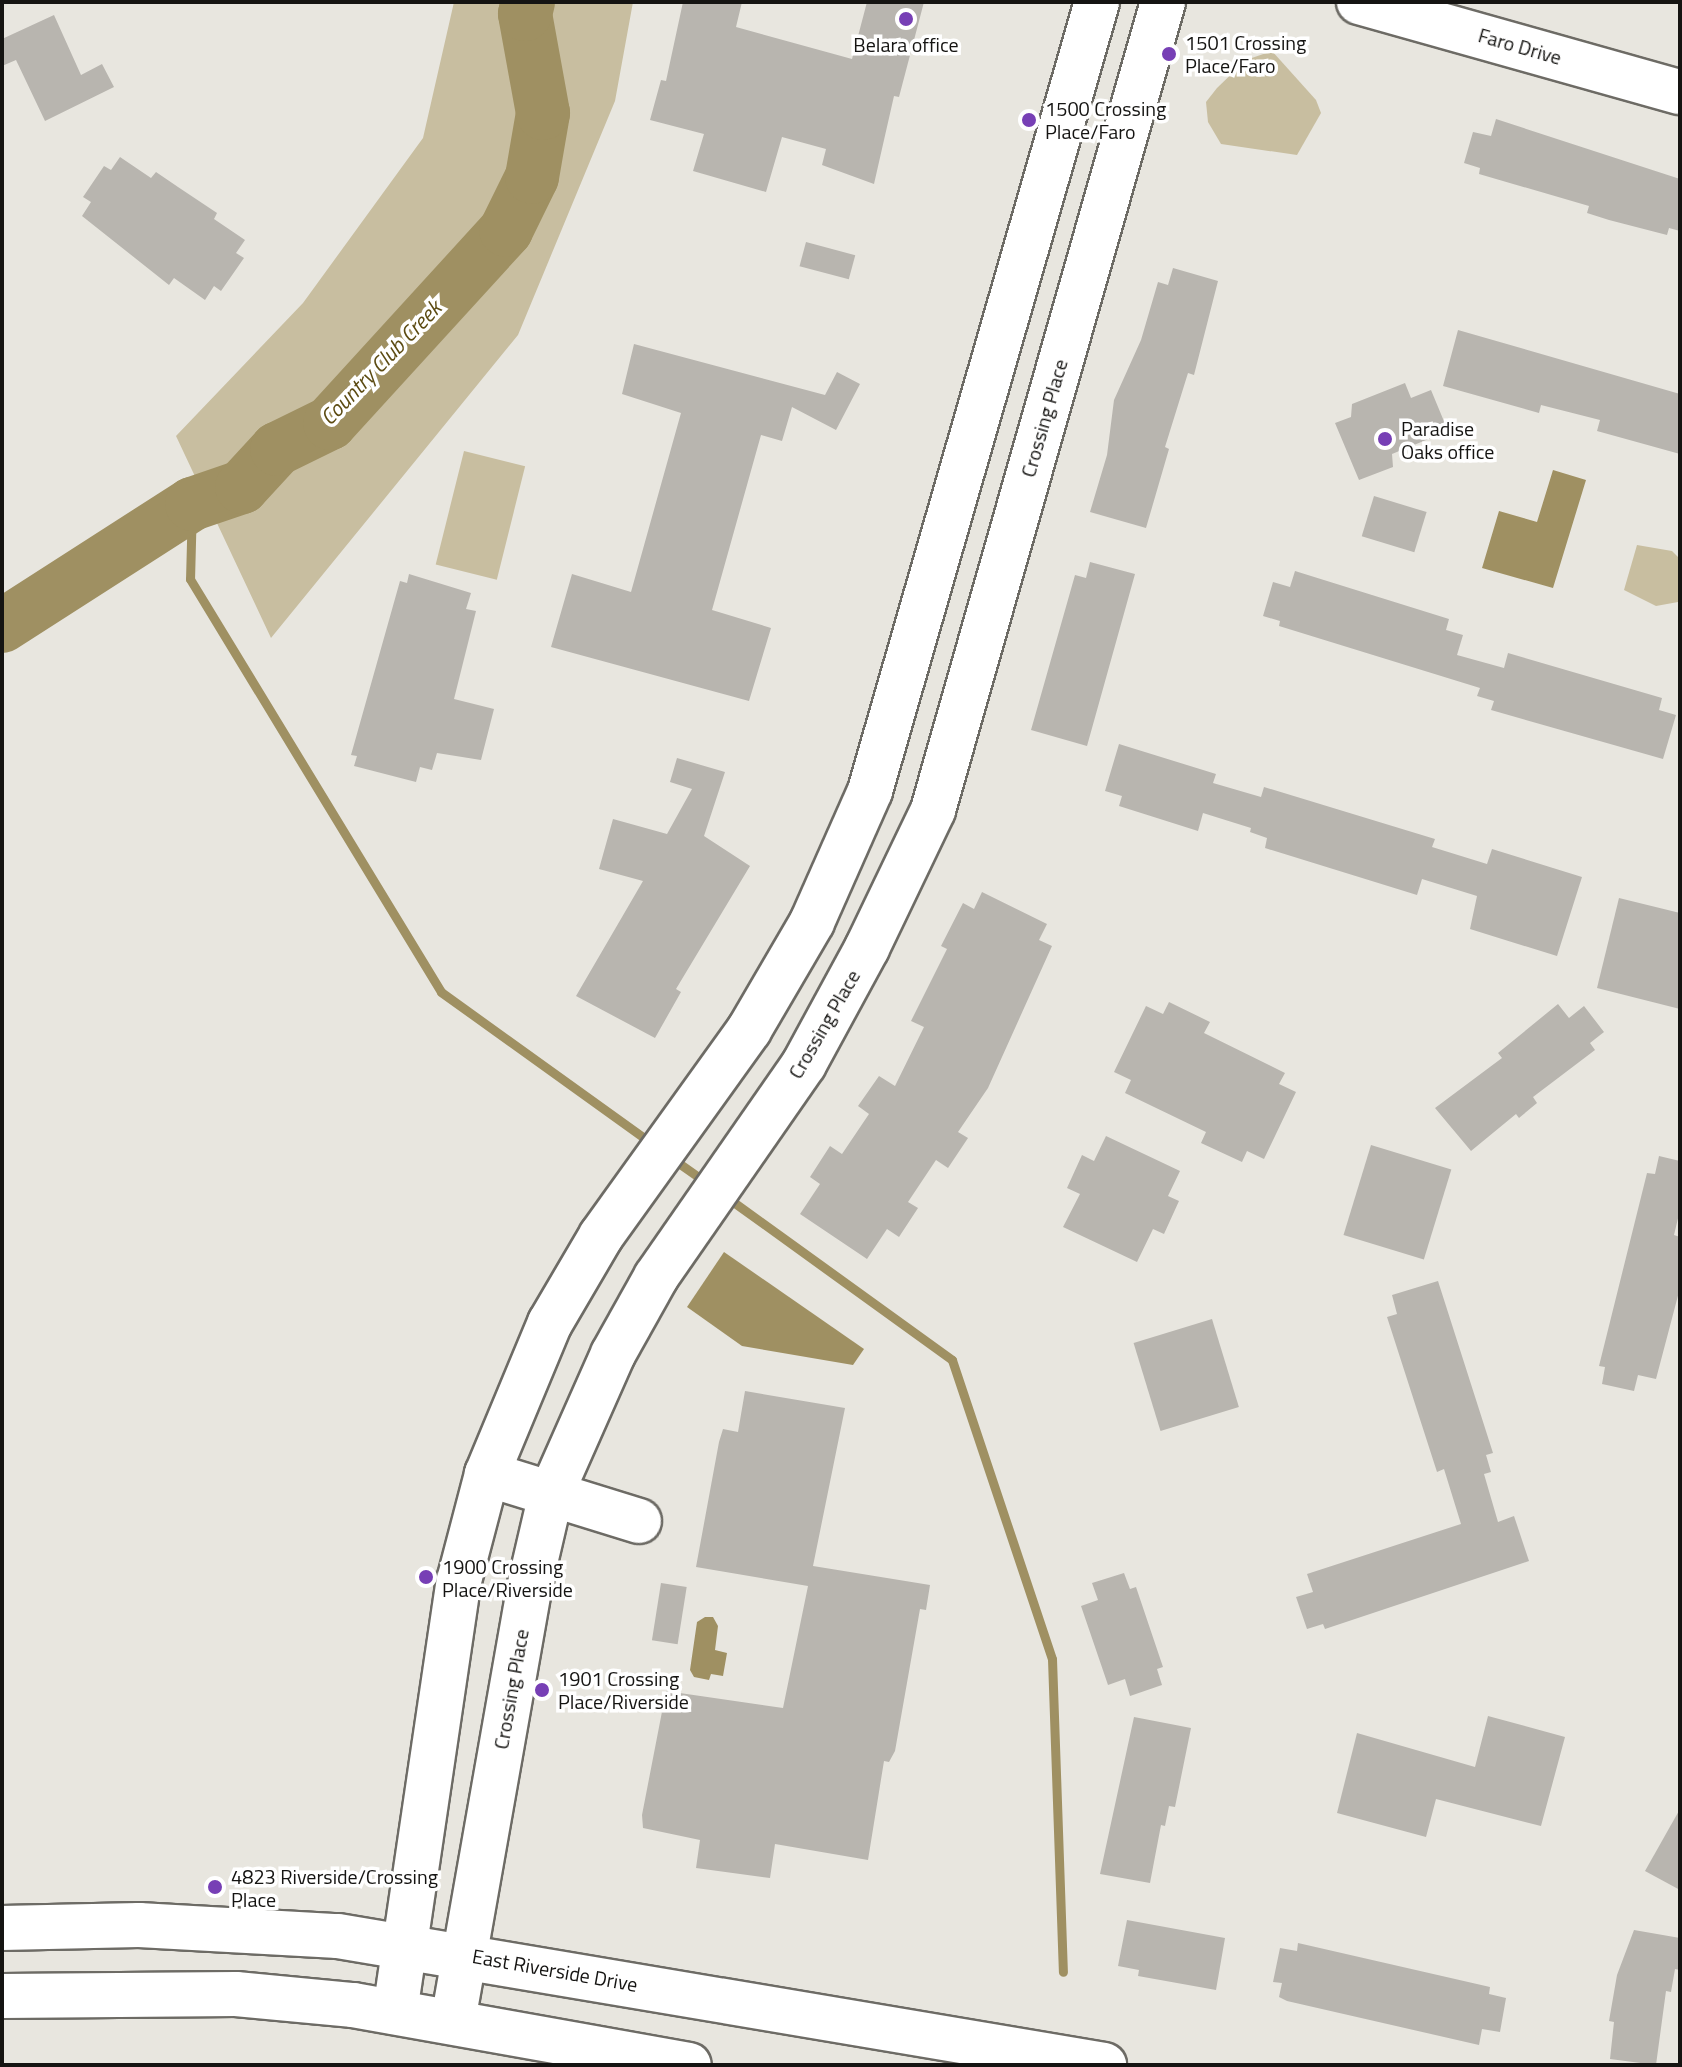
<!DOCTYPE html>
<html>
<head>
<meta charset="utf-8">
<style>
  body { margin:0 }
  #map { position:relative; width:1682px; height:2067px; overflow:hidden; background:#e8e6df; font-family:"Titillium Web",sans-serif }
  div>[style] { position:absolute }
  [style*='--x'] { left:calc(var(--x)*1px); top:calc(var(--y)*1px); width:calc(var(--w)*1px); rotate:calc(var(--a)*1deg) }
  .green>* { inset:0; background:#c8bea0; transform-origin:0 0 }
  .water>* { inset:0; background:#9f9062 }
  .stream>* { height:9px; margin:-4.5px; padding:0 4.5px; transform-origin:4.5px; border-radius:4.5px; background:#9f9062 }
  .river>* { height:54px; margin:-27px; padding:0 27px; transform-origin:27px; border-radius:27px; background:#9f9062 }
  .building>* { inset:0; background:#b8b5af; transform-origin:0 0 }
  .roads { filter:drop-shadow(2px 0 #6d6b65) drop-shadow(-2px 0 #6d6b65) drop-shadow(0 2px #6d6b65) drop-shadow(0 -2px #6d6b65) }
  .minor>* { height:44px; margin:-22px; padding:0 22px; transform-origin:22px; border-radius:22px; background:#fff }
  .major>* { height:44px; margin:-22px; padding:0 22px; transform-origin:22px; border-radius:22px; background:#fff }
  .dots>* { width:22px; height:22px; translate:-50% -50%; box-sizing:border-box; border:4px solid #fff; border-radius:50% }
  span { translate:-50% -50%; white-space:nowrap; text-align:center; line-height:1.15; -webkit-text-stroke:7px #fff; paint-order:stroke }
  .poi-label { font-size:20px; color:#151412 }
  .left { translate:0 -50%; text-align:left }
  .street-label { font-size:20px; color:#151412 }
  .water-label { font-size:22px; color:#5c4b12; font-style:italic }
  .frame { position:absolute; inset:0; border:4px solid #151412; pointer-events:none }
</style>
</head>
<body>
<div id="map">
  <div class="green">
    <i style="clip-path:polygon(454px 2px,633px 2px,615px 101px,518px 335px,271px 638px,176px 436px,303px 303px,423px 138px)"></i>
    <i style="clip-path:polygon(1272px 51px,1316px 100px,1321px 113px,1297px 155px,1221px 144px,1208px 122px,1206px 102px,1217px 88px,1246px 60px)"></i>
    <i style="left:464px;top:451px;width:63px;height:117px;rotate:14deg"></i>
    <i style="clip-path:polygon(1637px 545px,1672px 551px,1678px 557px,1678px 602px,1656px 606px,1624px 590px)"></i>
  </div>
  <div class="water">
    <i style="clip-path:polygon(1553px 470px,1586px 480px,1553px 588px,1482px 568px,1499px 511px,1537px 522px)"></i>
    <i style="clip-path:polygon(724px 1252px,864px 1349px,853px 1365px,742px 1346px,687px 1307px)"></i>
    <i style="clip-path:polygon(705px 1617px,713px 1617px,718px 1626px,715px 1650px,727px 1653px,723px 1676px,711px 1674px,709px 1680px,694px 1677px,690px 1670px,697px 1622px)"></i>
  </div>
  <div class="stream">
    <i style="--x:192;--y:504;--w:75;--a:91.5"></i>
    <i style="--x:190;--y:579;--w:483;--a:58.7"></i>
    <i style="--x:441;--y:992;--w:259;--a:35.7"></i>
    <i style="--x:670;--y:1157;--w:45;--a:35.1"></i>
    <i style="--x:725;--y:1196;--w:280;--a:35.8"></i>
    <i style="--x:952;--y:1360;--w:315;--a:71.5"></i>
    <i style="--x:1052;--y:1659;--w:313;--a:88"></i>
  </div>
  <div class="river">
    <i style="--x:2;--y:626;--w:226;--a:-32.7"></i>
    <i style="--x:192;--y:504;--w:53;--a:-18.8"></i>
    <i style="--x:242;--y:487;--w:52;--a:-47.4"></i>
    <i style="--x:277;--y:449;--w:59;--a:-26.1"></i>
    <i style="--x:330;--y:423;--w:261;--a:-47.6"></i>
    <i style="--x:506;--y:230;--w:59;--a:-63.9"></i>
    <i style="--x:532;--y:177;--w:65;--a:-80.2"></i>
    <i style="--x:543;--y:113;--w:101;--a:-100.3"></i>
    <i style="--x:525;--y:14;--w:12;--a:-76"></i>
  </div>
  <div class="building">
    <i style="clip-path:polygon(683px 2px,742px 2px,736px 27px,852px 59px,867px 2px,924px 2px,899px 97px,894px 96px,874px 184px,822px 165px,826px 149px,782px 137px,766px 192px,693px 171px,704px 134px,650px 120px,661px 80px,666px 81px)"></i>
    <i style="clip-path:polygon(54px 15px,81px 75px,102px 64px,114px 87px,45px 121px,16px 60px,2px 66px,2px 39px)"></i>
    <i style="clip-path:polygon(1496px 119px,1680px 179px,1680px 231px,1669px 228px,1667px 235px,1609px 220px,1587px 213px,1589px 206px,1479px 174px,1480px 168px,1464px 163px,1473px 132px,1491px 136px)"></i>
    <i style="clip-path:polygon(120px 157px,151px 178px,156px 172px,178px 187px,217px 213px,214px 219px,245px 240px,236px 253px,244px 258px,221px 291px,214px 286px,205px 300px,174px 278px,169px 285px,82px 216px,91px 202px,83px 197px,104px 166px,111px 170px)"></i>
    <i style="left:806px;top:242px;width:51px;height:25px;rotate:15deg"></i>
    <i style="clip-path:polygon(1173px 268px,1218px 281px,1194px 375px,1188px 373px,1165px 447px,1169px 449px,1146px 528px,1090px 512px,1107px 455px,1114px 400px,1141px 340px,1158px 282px,1168px 285px)"></i>
    <i style="clip-path:polygon(1458px 330px,1680px 394px,1680px 454px,1597px 431px,1600px 420px,1541px 405px,1539px 413px,1443px 386px)"></i>
    <i style="clip-path:polygon(634px 344px,825px 395px,837px 372px,860px 384px,836px 430px,792px 407px,782px 441px,761px 435px,712px 610px,771px 628px,749px 701px,551px 647px,572px 574px,631px 592px,681px 413px,622px 394px)"></i>
    <i style="clip-path:polygon(1405px 383px,1411px 398px,1431px 390px,1448px 431px,1392px 454px,1393px 467px,1359px 480px,1335px 423px,1351px 417px,1352px 404px)"></i>
    <i style="left:1374px;top:496px;width:55px;height:42px;rotate:17deg"></i>
    <i style="clip-path:polygon(1090px 562px,1135px 574px,1087px 746px,1031px 730px,1075px 575px,1086px 578px)"></i>
    <i style="clip-path:polygon(1295px 571px,1449px 619px,1446px 630px,1463px 635px,1457px 655px,1504px 668px,1508px 653px,1662px 698px,1659px 710px,1676px 715px,1663px 759px,1491px 710px,1494px 701px,1477px 696px,1480px 688px,1279px 626px,1280px 621px,1263px 616px,1273px 582px,1290px 587px)"></i>
    <i style="clip-path:polygon(409px 574px,471px 593px,466px 609px,476px 611px,454px 699px,494px 709px,481px 760px,437px 753px,432px 770px,420px 767px,416px 782px,354px 766px,357px 756px,351px 755px,400px 581px,407px 583px)"></i>
    <i style="clip-path:polygon(1119px 744px,1216px 774px,1213px 783px,1261px 797px,1264px 787px,1435px 839px,1432px 847px,1487px 864px,1492px 849px,1582px 877px,1557px 956px,1470px 929px,1477px 896px,1422px 879px,1417px 895px,1265px 848px,1267px 838px,1250px 832px,1251px 828px,1203px 813px,1198px 831px,1119px 806px,1122px 796px,1105px 791px)"></i>
    <i style="clip-path:polygon(677px 758px,725px 772px,704px 836px,750px 866px,676px 989px,681px 992px,655px 1038px,576px 996px,643px 881px,599px 869px,613px 819px,667px 834px,692px 789px,670px 782px)"></i>
    <i style="clip-path:polygon(982px 892px,1047px 924px,1039px 940px,1052px 946px,988px 1088px,958px 1132px,968px 1138px,948px 1168px,936px 1160px,908px 1202px,918px 1208px,899px 1237px,887px 1229px,867px 1259px,800px 1214px,820px 1184px,810px 1177px,830px 1146px,842px 1154px,869px 1114px,858px 1106px,879px 1076px,895px 1086px,924px 1027px,911px 1021px,947px 949px,941px 946px,963px 903px,974px 909px)"></i>
    <i style="clip-path:polygon(1619px 898px,1680px 913px,1680px 1009px,1597px 988px)"></i>
    <i style="clip-path:polygon(1169px 1002px,1210px 1022px,1204px 1033px,1285px 1073px,1279px 1084px,1296px 1092px,1264px 1159px,1247px 1151px,1242px 1162px,1201px 1143px,1206px 1132px,1125px 1093px,1131px 1080px,1114px 1072px,1146px 1006px,1163px 1014px)"></i>
    <i style="clip-path:polygon(1558px 1004px,1569px 1018px,1584px 1006px,1604px 1032px,1590px 1043px,1595px 1050px,1533px 1097px,1537px 1103px,1519px 1118px,1516px 1114px,1471px 1151px,1435px 1108px,1502px 1058px,1498px 1053px)"></i>
    <i style="clip-path:polygon(1106px 1136px,1180px 1171px,1168px 1196px,1179px 1201px,1164px 1234px,1153px 1229px,1137px 1262px,1063px 1227px,1080px 1194px,1067px 1188px,1082px 1155px,1094px 1161px)"></i>
    <i style="left:1371px;top:1145px;width:84px;height:94px;rotate:17deg"></i>
    <i style="clip-path:polygon(1659px 1156px,1680px 1161px,1680px 1210px,1674px 1235px,1680px 1237px,1680px 1288px,1656px 1379px,1638px 1375px,1634px 1391px,1602px 1384px,1605px 1367px,1599px 1366px,1647px 1173px,1655px 1174px)"></i>
    <i style="clip-path:polygon(1438px 1281px,1493px 1453px,1486px 1455px,1491px 1472px,1484px 1474px,1498px 1522px,1514px 1516px,1529px 1561px,1325px 1629px,1323px 1624px,1307px 1629px,1296px 1597px,1313px 1592px,1307px 1574px,1461px 1524px,1444px 1469px,1437px 1472px,1387px 1317px,1397px 1314px,1392px 1295px)"></i>
    <i style="left:1212px;top:1319px;width:92px;height:82px;rotate:73deg"></i>
    <i style="clip-path:polygon(745px 1391px,845px 1408px,813px 1566px,930px 1585px,926px 1610px,920px 1609px,895px 1751px,889px 1762px,884px 1761px,868px 1860px,775px 1844px,770px 1878px,696px 1868px,700px 1840px,643px 1828px,642px 1815px,666px 1691px,783px 1708px,808px 1586px,696px 1567px,719px 1442px,723px 1429px,738px 1432px)"></i>
    <i style="clip-path:polygon(1124px 1573px,1130px 1589px,1136px 1587px,1163px 1667px,1157px 1669px,1162px 1685px,1130px 1696px,1125px 1679px,1108px 1685px,1081px 1606px,1098px 1600px,1092px 1583px)"></i>
    <i style="left:661px;top:1583px;width:26px;height:58px;rotate:9deg"></i>
    <i style="clip-path:polygon(1488px 1716px,1565px 1737px,1541px 1826px,1436px 1799px,1426px 1837px,1337px 1813px,1357px 1733px,1475px 1767px)"></i>
    <i style="clip-path:polygon(1134px 1717px,1191px 1728px,1175px 1807px,1169px 1806px,1165px 1826px,1161px 1825px,1150px 1883px,1100px 1874px)"></i>
    <i style="clip-path:polygon(1680px 1809px,1680px 1890px,1645px 1871px)"></i>
    <i style="clip-path:polygon(1127px 1920px,1225px 1938px,1216px 1990px,1138px 1976px,1139px 1970px,1118px 1966px)"></i>
    <i style="clip-path:polygon(1634px 1930px,1680px 1938px,1680px 1970px,1675px 1969px,1671px 1992px,1666px 1991px,1656px 2065px,1610px 2059px,1614px 2022px,1609px 2021px,1617px 1975px)"></i>
    <i style="clip-path:polygon(1298px 1943px,1490px 1987px,1489px 1994px,1506px 1998px,1500px 2032px,1482px 2029px,1479px 2045px,1287px 2001px,1279px 1997px,1282px 1983px,1273px 1982px,1280px 1948px,1297px 1951px)"></i>
  </div>
  <div class="roads">
    <div class="minor">
      <i style="--x:1359;--y:2;--w:333;--a:15.7"></i>
      <i style="--x:487;--y:1474;--w:159;--a:17.2"></i>
      <i style="--x:395;--y:2012;--w:436;--a:-81.6"></i>
      <i style="--x:459;--y:1581;--w:111;--a:-75.3"></i>
      <i style="--x:487;--y:1474;--w:164;--a:-67.4"></i>
      <i style="--x:550;--y:1323;--w:101;--a:-59.6"></i>
      <i style="--x:601;--y:1236;--w:254;--a:-54.3"></i>
      <i style="--x:749;--y:1030;--w:125;--a:-59.7"></i>
      <i style="--x:812;--y:922;--w:143;--a:-66.1"></i>
      <i style="--x:870;--y:791;--w:821;--a:-73.95"></i>
      <i style="--x:453;--y:2021;--w:448;--a:-80"></i>
      <i style="--x:531;--y:1580;--w:88;--a:-76.9"></i>
      <i style="--x:551;--y:1494;--w:153;--a:-66.1"></i>
      <i style="--x:613;--y:1354;--w:88;--a:-60.8"></i>
      <i style="--x:656;--y:1277;--w:259;--a:-55.2"></i>
      <i style="--x:804;--y:1064;--w:132;--a:-61.5"></i>
      <i style="--x:867;--y:948;--w:153;--a:-64.4"></i>
      <i style="--x:933;--y:810;--w:840;--a:-74.11"></i>
    </div>
    <div class="major">
      <i style="--x:2;--y:1928;--w:137;--a:-1.3"></i>
      <i style="--x:139;--y:1925;--w:199;--a:3.2"></i>
      <i style="--x:338;--y:1936;--w:777;--a:9.56"></i>
      <i style="--x:2;--y:1996;--w:234;--a:-0.5"></i>
      <i style="--x:236;--y:1994;--w:118;--a:5.4"></i>
      <i style="--x:353;--y:2005;--w:341;--a:10.1"></i>
    </div>
  </div>
  <div class="dots">
    <i style="left:906px;top:19px;background:#773fb5"></i>
    <i style="left:1169px;top:54px;background:#773fb5"></i>
    <i style="left:1029px;top:120px;background:#773fb5"></i>
    <i style="left:1385px;top:439px;background:#773fb5"></i>
    <i style="left:426px;top:1577px;background:#773fb5"></i>
    <i style="left:542px;top:1690px;background:#773fb5"></i>
    <i style="left:215px;top:1887px;background:#773fb5"></i>
  </div>
  <div class="poi-label">
    <span class="left" style="left:1185px;top:54px">1501 Crossing<br>Place/Faro</span>
    <span style="left:906px;top:44px">Belara office</span>
    <span class="left" style="left:1045px;top:120px">1500 Crossing<br>Place/Faro</span>
    <span class="left" style="left:1401px;top:440px">Paradise<br>Oaks office</span>
    <span class="left" style="left:442px;top:1578px">1900 Crossing<br>Place/Riverside</span>
    <span class="left" style="left:558px;top:1690px">1901 Crossing<br>Place/Riverside</span>
    <span class="left" style="left:231px;top:1888px">4823 Riverside/Crossing<br>Place</span>
  </div>
  <div class="street-label">
    <span style="left:1520px;top:46px;rotate:16deg">Faro Drive</span>
    <span style="left:1044px;top:418px;rotate:-74deg">Crossing Place</span>
    <span style="left:824px;top:1024px;rotate:-60deg">Crossing Place</span>
    <span style="left:511px;top:1689px;rotate:-80deg">Crossing Place</span>
    <span style="left:555px;top:1970px;rotate:10deg">East Riverside Drive</span>
  </div>
  <div class="water-label">
    <span style="left:381px;top:363px;rotate:-46deg">Country Club Creek</span>
  </div>
  <div class="frame"></div>
</div>
</body>
</html>
